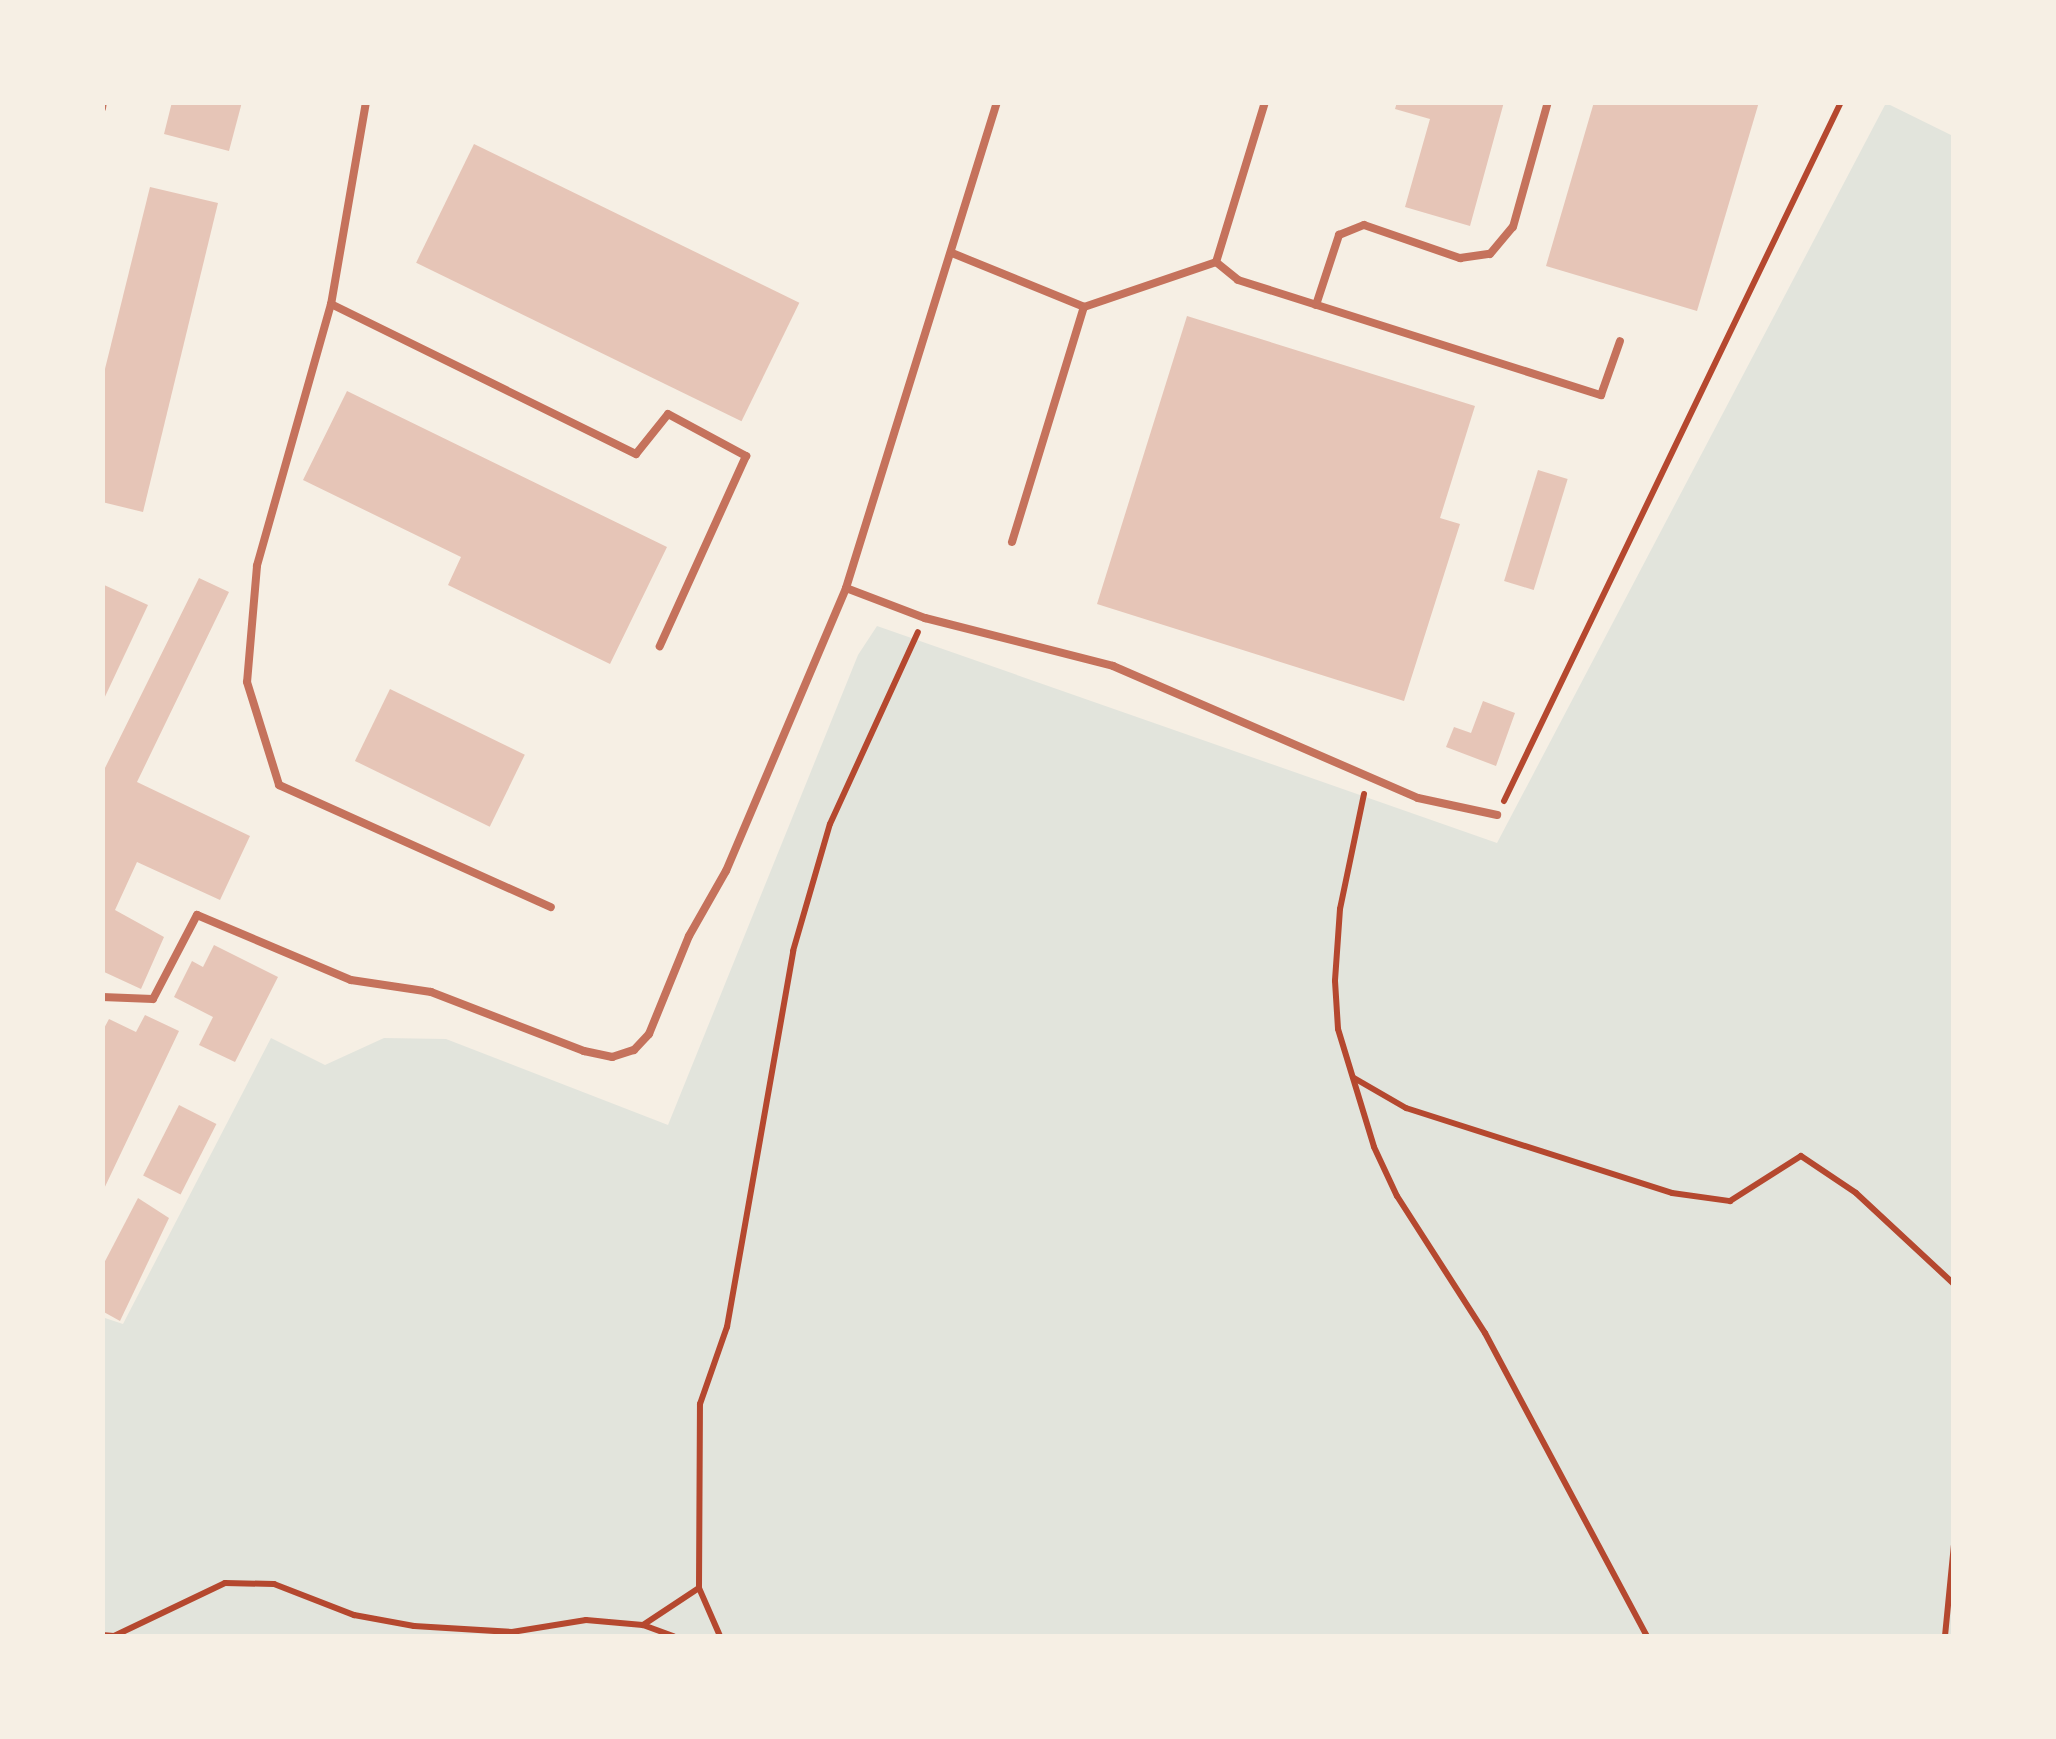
<!DOCTYPE html>
<html>
<head>
<meta charset="utf-8">
<style>
  body { margin:0 }
  #map { position:relative; width:2056px; height:1739px; overflow:hidden; background:#f6efe4; font-family:Arial,sans-serif }
  div>[style] { position:absolute }
  [style*='--x'] { left:calc(var(--x)*1px); top:calc(var(--y)*1px); width:calc(var(--w)*1px); rotate:calc(var(--a)*1deg) }
  .green>* { inset:0; background:#e2e4dc }
  .building>* { inset:0; background:#e6c5b7; transform-origin:0 0 }
  .path>* { height:6px; margin:-3px; padding:0 3px; transform-origin:3px; border-radius:3px; background:#b5482f }
  .service>* { height:8px; margin:-4px; padding:0 4px; transform-origin:4px; border-radius:4px; background:#c5725c }
  span { translate:-50% -50%; white-space:nowrap; text-align:center; line-height:1.15; -webkit-text-stroke:8px #f6efe4; paint-order:stroke }
  .frame { position:absolute; inset:0; border:105px solid #f6efe4; pointer-events:none }
</style>
</head>
<body>
<div id="map">
  <div class="green">
    <i style="clip-path:polygon(1886px 103px,1953px 136px,1953px 1636px,103px 1636px,102px 1317px,123px 1324px,271px 1038px,325px 1065px,384px 1038px,446px 1039px,668px 1125px,858px 655px,877px 626px,1497px 843px)"></i>
  </div>
  <div class="building">
    <i style="clip-path:polygon(172px 102px,242px 102px,229px 151px,164px 134px)"></i>
    <i style="clip-path:polygon(1397px 102px,1504px 102px,1470px 226px,1405px 207px,1430px 119px,1395px 109px)"></i>
    <i style="clip-path:polygon(1594px 102px,1759px 102px,1697px 311px,1546px 266px)"></i>
    <i style="left:474px;top:144px;width:362px;height:132px;rotate:26deg"></i>
    <i style="clip-path:polygon(150px 187px,218px 203px,143px 512px,102px 502px,102px 381px)"></i>
    <i style="clip-path:polygon(1187px 316px,1475px 406px,1440px 518px,1460px 524px,1404px 701px,1097px 604px)"></i>
    <i style="clip-path:polygon(347px 391px,667px 547px,610px 664px,448px 585px,461px 557px,303px 480px)"></i>
    <i style="left:1538px;top:470px;width:31px;height:116px;rotate:17deg"></i>
    <i style="clip-path:polygon(199px 578px,229px 592px,137px 782px,250px 836px,220px 900px,137px 862px,115px 910px,164px 937px,141px 989px,102px 971px,102px 774px)"></i>
    <i style="clip-path:polygon(102px 584px,148px 605px,102px 703px)"></i>
    <i style="left:390px;top:689px;width:150px;height:80px;rotate:26deg"></i>
    <i style="clip-path:polygon(1483px 701px,1515px 713px,1496px 766px,1446px 747px,1454px 727px,1471px 733px)"></i>
    <i style="clip-path:polygon(214px 945px,278px 977px,235px 1062px,199px 1045px,213px 1017px,174px 997px,192px 961px,203px 967px)"></i>
    <i style="clip-path:polygon(145px 1015px,179px 1031px,102px 1193px,102px 1032px,109px 1019px,136px 1032px)"></i>
    <i style="left:179px;top:1105px;width:42px;height:79px;rotate:27deg"></i>
    <i style="clip-path:polygon(138px 1198px,169px 1218px,120px 1321px,102px 1311px,102px 1267px)"></i>
  </div>
  <div class="path">
    <i style="--x:1364;--y:794;--w:117;--a:101.8"></i>
    <i style="--x:1340;--y:909;--w:72;--a:94"></i>
    <i style="--x:1335;--y:981;--w:48;--a:86.4"></i>
    <i style="--x:1338;--y:1029;--w:123;--a:73"></i>
    <i style="--x:1374;--y:1147;--w:54;--a:64.9"></i>
    <i style="--x:1397;--y:1196;--w:163;--a:57.3"></i>
    <i style="--x:1485;--y:1333;--w:344;--a:61.9"></i>
    <i style="--x:1504;--y:801;--w:776;--a:-64.26"></i>
    <i style="--x:1354;--y:1078;--w:60;--a:30"></i>
    <i style="--x:1406;--y:1108;--w:279;--a:17.7"></i>
    <i style="--x:1672;--y:1193;--w:59;--a:7.9"></i>
    <i style="--x:1730;--y:1201;--w:84;--a:-32.4"></i>
    <i style="--x:1801;--y:1156;--w:66;--a:33.9"></i>
    <i style="--x:1856;--y:1193;--w:134;--a:42.9"></i>
    <i style="--x:643;--y:1625;--w:32;--a:20"></i>
    <i style="--x:102;--y:1635;--w:12;--a:5"></i>
    <i style="--x:114;--y:1636;--w:123;--a:-25.5"></i>
    <i style="--x:225;--y:1583;--w:49;--a:1.2"></i>
    <i style="--x:274;--y:1584;--w:86;--a:21.2"></i>
    <i style="--x:354;--y:1615;--w:61;--a:10.4"></i>
    <i style="--x:414;--y:1626;--w:98;--a:3.5"></i>
    <i style="--x:512;--y:1632;--w:75;--a:-9.2"></i>
    <i style="--x:586;--y:1620;--w:57;--a:5"></i>
    <i style="--x:643;--y:1625;--w:67;--a:-33.5"></i>
    <i style="--x:720;--y:1636;--w:52;--a:-113.6"></i>
    <i style="--x:699;--y:1588;--w:184;--a:-89.7"></i>
    <i style="--x:700;--y:1404;--w:82;--a:-70.7"></i>
    <i style="--x:727;--y:1327;--w:382;--a:-80"></i>
    <i style="--x:793;--y:951;--w:132;--a:-73.8"></i>
    <i style="--x:830;--y:824;--w:211;--a:-65.4"></i>
    <i style="--x:1945;--y:1636;--w:91;--a:-84.4"></i>
  </div>
  <div class="service">
    <i style="--x:366;--y:102;--w:205;--a:99.8"></i>
    <i style="--x:331;--y:304;--w:340;--a:26.2"></i>
    <i style="--x:636;--y:454;--w:51;--a:-51.3"></i>
    <i style="--x:668;--y:414;--w:89;--a:28.3"></i>
    <i style="--x:746;--y:456;--w:209;--a:114.4"></i>
    <i style="--x:1265;--y:102;--w:167;--a:107"></i>
    <i style="--x:1216;--y:262;--w:28;--a:39"></i>
    <i style="--x:1238;--y:280;--w:381;--a:17.6"></i>
    <i style="--x:1601;--y:395;--w:57;--a:-70.6"></i>
    <i style="--x:102;--y:108;--w:6;--a:-81"></i>
    <i style="--x:952;--y:253;--w:143;--a:22.2"></i>
    <i style="--x:331;--y:304;--w:272;--a:105.8"></i>
    <i style="--x:257;--y:566;--w:116;--a:94.9"></i>
    <i style="--x:247;--y:682;--w:108;--a:72.7"></i>
    <i style="--x:279;--y:785;--w:298;--a:24.2"></i>
    <i style="--x:1316;--y:305;--w:74;--a:-71.8"></i>
    <i style="--x:1339;--y:235;--w:27;--a:-22"></i>
    <i style="--x:1364;--y:225;--w:102;--a:19"></i>
    <i style="--x:1460;--y:258;--w:30;--a:-8"></i>
    <i style="--x:1490;--y:254;--w:35;--a:-50"></i>
    <i style="--x:1513;--y:227;--w:130;--a:-74.4"></i>
    <i style="--x:1012;--y:542;--w:246;--a:-73"></i>
    <i style="--x:1084;--y:307;--w:139;--a:-18.8"></i>
    <i style="--x:846;--y:588;--w:85;--a:20.8"></i>
    <i style="--x:925;--y:618;--w:194;--a:14.3"></i>
    <i style="--x:1113;--y:666;--w:332;--a:23.4"></i>
    <i style="--x:1418;--y:798;--w:81;--a:12.1"></i>
    <i style="--x:102;--y:997;--w:51;--a:2.2"></i>
    <i style="--x:153;--y:999;--w:95;--a:-62.4"></i>
    <i style="--x:197;--y:915;--w:167;--a:22.9"></i>
    <i style="--x:351;--y:980;--w:81;--a:8.5"></i>
    <i style="--x:431;--y:992;--w:164;--a:21.1"></i>
    <i style="--x:584;--y:1051;--w:29;--a:12"></i>
    <i style="--x:612;--y:1057;--w:23;--a:-18"></i>
    <i style="--x:634;--y:1050;--w:22;--a:-47"></i>
    <i style="--x:649;--y:1034;--w:106;--a:-67.8"></i>
    <i style="--x:689;--y:936;--w:75;--a:-60.4"></i>
    <i style="--x:726;--y:871;--w:307;--a:-67"></i>
    <i style="--x:846;--y:588;--w:509;--a:-72.74"></i>
  </div>
  <div class="frame"></div>
</div>
</body>
</html>
